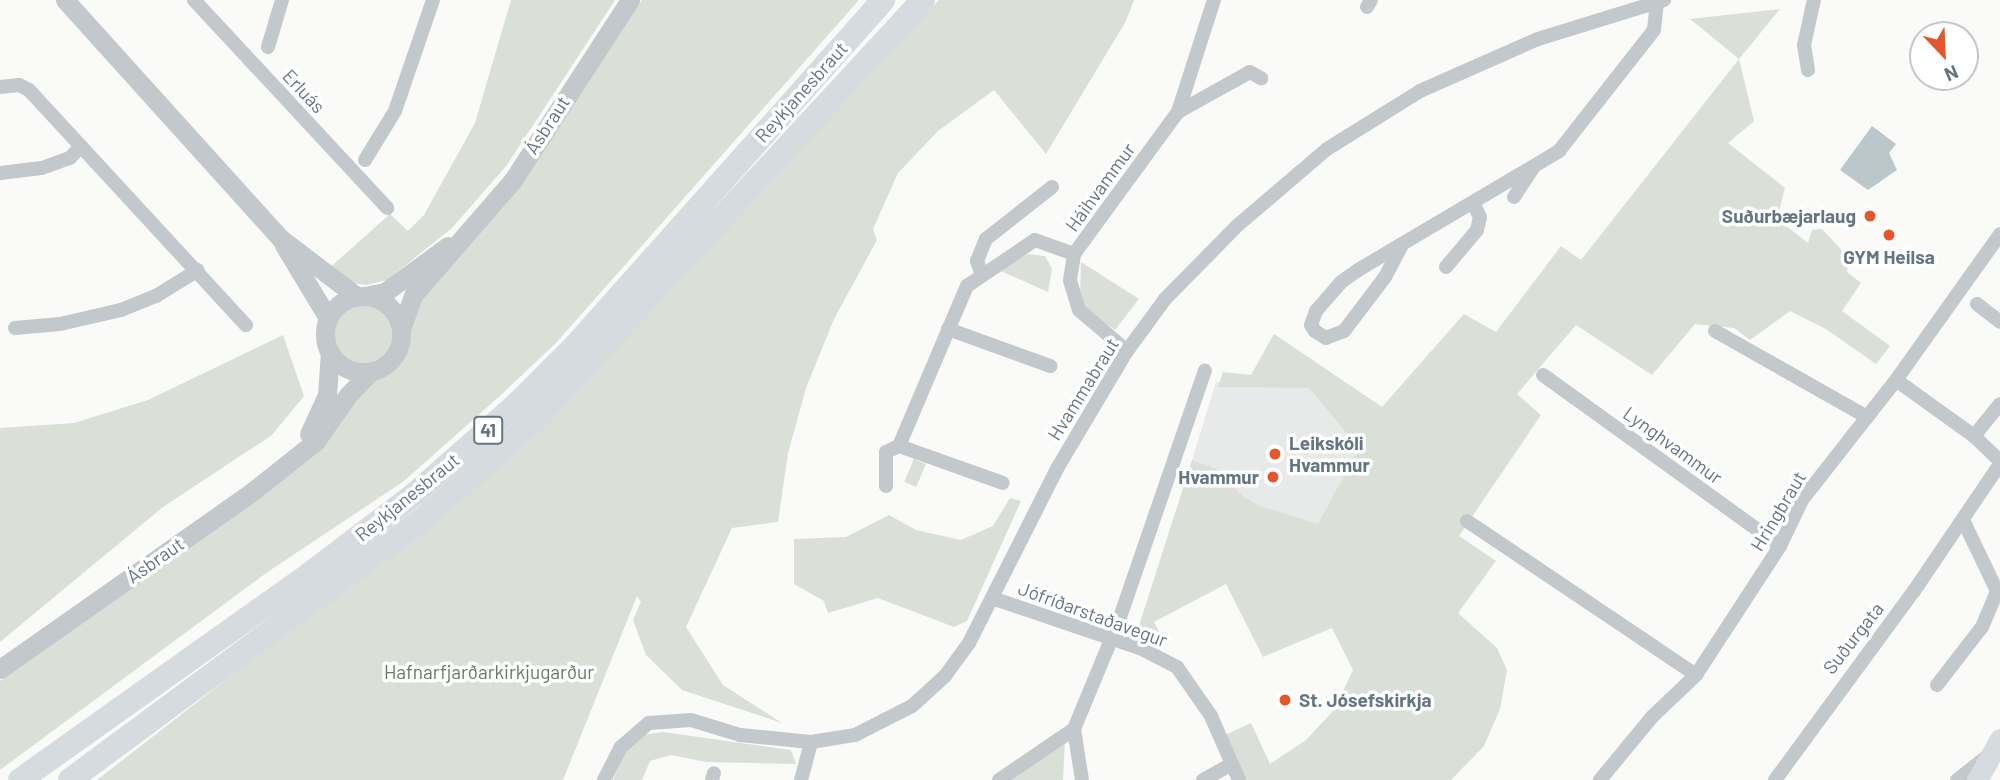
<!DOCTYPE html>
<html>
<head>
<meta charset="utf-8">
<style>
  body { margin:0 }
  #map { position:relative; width:2000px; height:780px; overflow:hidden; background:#fafaf8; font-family:Barlow,sans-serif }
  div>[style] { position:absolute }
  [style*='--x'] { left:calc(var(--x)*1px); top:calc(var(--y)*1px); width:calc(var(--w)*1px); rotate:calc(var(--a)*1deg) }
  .built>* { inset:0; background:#e8e9e9 }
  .green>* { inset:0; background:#dadfd7; transform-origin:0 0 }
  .round { border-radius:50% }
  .water>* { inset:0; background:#bbc7cb }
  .minor>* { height:14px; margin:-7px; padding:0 7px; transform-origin:7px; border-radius:7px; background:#c3c8cc }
  .tertiary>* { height:19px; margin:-9.5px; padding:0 9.5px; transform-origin:9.5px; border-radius:9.5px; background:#c3c8cc }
  .tertiary>.ring { margin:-9.5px; padding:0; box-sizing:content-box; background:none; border:19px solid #c3c8cc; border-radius:50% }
  .secondary>* { height:21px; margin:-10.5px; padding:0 10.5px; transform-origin:10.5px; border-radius:10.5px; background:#d6dbdf }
  .trunk>* { height:24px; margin:-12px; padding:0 12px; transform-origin:12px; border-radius:12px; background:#d6dbdf }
  .dots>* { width:19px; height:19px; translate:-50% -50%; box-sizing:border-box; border:4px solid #fff; border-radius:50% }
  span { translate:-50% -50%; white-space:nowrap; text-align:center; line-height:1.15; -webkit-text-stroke:7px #fff; paint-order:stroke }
  .shield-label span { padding:2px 5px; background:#fff; border:2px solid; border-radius:5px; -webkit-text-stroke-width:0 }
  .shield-label { font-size:18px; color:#657683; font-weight:700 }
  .street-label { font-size:19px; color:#657683 }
  .poi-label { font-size:19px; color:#657683; font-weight:700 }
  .right { translate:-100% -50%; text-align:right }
  .left { translate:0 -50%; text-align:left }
  .park-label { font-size:19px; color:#687a64 }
  .north { position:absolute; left:1909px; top:21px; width:70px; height:70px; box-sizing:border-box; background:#fff; border:2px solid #c1c8cd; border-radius:50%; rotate:157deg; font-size:19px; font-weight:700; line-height:28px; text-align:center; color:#657683 }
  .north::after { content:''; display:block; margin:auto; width:24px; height:32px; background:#e4572e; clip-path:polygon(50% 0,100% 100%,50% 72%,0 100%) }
</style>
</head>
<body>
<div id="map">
  <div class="built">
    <i style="clip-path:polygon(1216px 382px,1309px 388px,1359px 448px,1318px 525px,1260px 506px,1243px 496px,1217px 469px,1192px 460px)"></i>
  </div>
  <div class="green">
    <i style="clip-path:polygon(511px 0,615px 0,507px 165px,452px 228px,387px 280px,367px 285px,341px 282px,326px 271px,390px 214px,408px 231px,424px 215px,475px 123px)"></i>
    <i style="clip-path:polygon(642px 0,859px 0,556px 343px,502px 394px,404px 481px,269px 571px,0 770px,0 681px,285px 473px,386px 369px,422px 302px,424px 287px)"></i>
    <i style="clip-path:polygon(939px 0,1134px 0,1126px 21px,1046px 154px,994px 90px,938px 131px,898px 173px,873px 229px,877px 240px,834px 319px,806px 388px,788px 453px,778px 522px,732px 528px,686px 627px,723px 685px,782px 723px,682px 690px,646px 655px,633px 620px,641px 602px,637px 596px,563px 780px,97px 780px,444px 510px,557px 409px)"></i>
    <i style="clip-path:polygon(1780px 9px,1739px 59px,1754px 121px,1728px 143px,1785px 188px,1777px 219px,1808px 243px,1812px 230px,1822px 229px,1849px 258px,1847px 272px,1861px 283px,1842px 311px,1890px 346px,1876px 364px,1826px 329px,1790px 311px,1750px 340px,1734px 328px,1695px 324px,1652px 375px,1576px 325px,1517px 394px,1541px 415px,1459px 536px,1496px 561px,1458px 613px,1497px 648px,1507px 670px,1500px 709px,1484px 746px,1451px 780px,1245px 780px,1225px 735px,1251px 723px,1270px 764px,1306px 740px,1334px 710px,1353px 670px,1332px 628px,1263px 657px,1226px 584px,1154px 622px,1166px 645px,1137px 632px,1192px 460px,1217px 469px,1243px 496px,1260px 506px,1318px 524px,1359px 448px,1309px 388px,1218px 387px,1223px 372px,1251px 375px,1274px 334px,1382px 407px,1464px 314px,1496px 332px,1561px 246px,1581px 260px,1739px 59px,1690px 19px)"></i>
    <i style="clip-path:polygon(1028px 254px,1045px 256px,1052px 269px,1048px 292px,996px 269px)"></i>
    <i style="clip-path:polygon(1081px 262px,1139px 299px,1115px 330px,1090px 313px,1080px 298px)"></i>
    <i class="round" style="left:334px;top:305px;width:58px;height:58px"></i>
    <i style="clip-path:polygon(283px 335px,304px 396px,272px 435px,163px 507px,0 642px,0 428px,74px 423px,148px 400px)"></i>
    <i style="left:914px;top:459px;width:13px;height:25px;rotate:23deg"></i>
    <i style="clip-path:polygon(1010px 498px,1021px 501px,967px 621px,954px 627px,878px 598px,828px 613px,824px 601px,794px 584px,794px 539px,846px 537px,889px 515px,916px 530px,961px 540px,993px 526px)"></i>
    <i style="clip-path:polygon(663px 732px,791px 750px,796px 764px,706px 762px,671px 755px,650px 761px,642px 780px,613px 780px,626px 750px,643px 735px)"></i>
    <i style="clip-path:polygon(1065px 740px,1063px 780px,1009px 780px)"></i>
  </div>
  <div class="water">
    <i style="clip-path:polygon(1872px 126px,1896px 144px,1889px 153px,1897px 170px,1868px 190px,1840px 170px)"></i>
  </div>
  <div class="minor">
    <i style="--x:194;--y:0;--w:284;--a:47.1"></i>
    <i style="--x:1367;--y:7;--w:8;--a:-60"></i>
    <i style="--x:268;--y:47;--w:49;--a:-73.4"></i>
    <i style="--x:1808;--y:70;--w:25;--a:-99"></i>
    <i style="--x:1804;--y:45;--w:46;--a:-77.5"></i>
    <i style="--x:0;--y:87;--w:19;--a:-6"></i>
    <i style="--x:19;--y:85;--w:11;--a:27"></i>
    <i style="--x:29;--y:90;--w:320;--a:47.3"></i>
    <i style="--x:1178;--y:112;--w:82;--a:-29.1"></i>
    <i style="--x:1250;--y:72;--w:13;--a:29"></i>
    <i style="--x:365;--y:160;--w:57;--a:-58.5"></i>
    <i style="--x:395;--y:111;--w:117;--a:-71.1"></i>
    <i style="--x:0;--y:173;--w:42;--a:-6.8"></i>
    <i style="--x:42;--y:168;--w:30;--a:-20"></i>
    <i style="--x:70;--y:158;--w:16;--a:-47"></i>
    <i style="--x:1514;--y:197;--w:35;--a:-57"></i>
    <i style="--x:1402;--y:245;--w:36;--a:118"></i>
    <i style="--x:1385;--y:277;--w:68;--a:127.2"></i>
    <i style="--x:1344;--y:331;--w:19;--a:159"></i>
    <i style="--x:1326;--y:338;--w:13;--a:-148"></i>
    <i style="--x:1315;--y:331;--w:7;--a:-124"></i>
    <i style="--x:1311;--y:325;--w:15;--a:-70"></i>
    <i style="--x:1316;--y:311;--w:38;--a:-49"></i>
    <i style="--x:1341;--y:282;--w:21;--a:-35"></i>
    <i style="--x:1358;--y:270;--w:234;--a:-30.6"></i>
    <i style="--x:1559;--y:151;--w:154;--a:-51.9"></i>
    <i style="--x:1654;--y:30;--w:30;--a:-84"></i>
    <i style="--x:1446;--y:267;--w:48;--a:-50"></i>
    <i style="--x:1477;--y:230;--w:13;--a:-77"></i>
    <i style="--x:1480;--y:217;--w:16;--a:-117"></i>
    <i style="--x:982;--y:275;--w:15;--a:-110"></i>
    <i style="--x:977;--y:261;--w:24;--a:-68"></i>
    <i style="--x:986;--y:239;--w:84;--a:-38.2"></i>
    <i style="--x:1977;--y:304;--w:29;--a:38"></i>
    <i style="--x:15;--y:328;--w:45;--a:-5.1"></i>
    <i style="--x:60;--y:324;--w:63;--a:-12.9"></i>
    <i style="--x:121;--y:310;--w:38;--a:-22"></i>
    <i style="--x:156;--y:296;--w:49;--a:-31.8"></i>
    <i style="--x:948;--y:329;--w:109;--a:19.9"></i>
    <i style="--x:1715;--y:331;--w:175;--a:29.5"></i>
    <i style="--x:1127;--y:351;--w:63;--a:-139.5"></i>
    <i style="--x:1079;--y:310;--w:31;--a:-107"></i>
    <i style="--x:1070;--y:280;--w:26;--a:-81"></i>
    <i style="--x:1074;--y:254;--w:176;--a:-53.8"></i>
    <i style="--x:1178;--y:112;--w:118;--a:-72.2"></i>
    <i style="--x:1543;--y:375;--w:292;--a:35.8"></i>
    <i style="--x:1896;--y:380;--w:96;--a:35.7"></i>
    <i style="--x:1974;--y:436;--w:36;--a:44"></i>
    <i style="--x:1974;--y:436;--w:41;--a:-50.9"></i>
    <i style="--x:899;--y:446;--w:110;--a:19.6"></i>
    <i style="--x:886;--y:486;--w:34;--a:-90"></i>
    <i style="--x:886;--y:452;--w:14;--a:-25"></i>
    <i style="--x:899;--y:446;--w:174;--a:-67"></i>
    <i style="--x:967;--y:286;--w:82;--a:-34.1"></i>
    <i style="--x:1035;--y:240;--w:41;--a:19.7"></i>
    <i style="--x:1467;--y:521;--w:276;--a:33.9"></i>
    <i style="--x:992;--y:598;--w:156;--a:18.7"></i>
    <i style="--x:1140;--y:648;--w:42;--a:27.2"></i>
    <i style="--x:1177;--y:667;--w:60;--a:55.2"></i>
    <i style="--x:1211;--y:716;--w:70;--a:66.4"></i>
    <i style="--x:1937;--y:685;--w:73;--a:-52.2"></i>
    <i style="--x:1982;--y:627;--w:39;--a:-67"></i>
    <i style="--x:1997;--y:591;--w:79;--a:-115.6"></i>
    <i style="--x:1074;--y:729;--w:52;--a:81.1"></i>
    <i style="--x:604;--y:780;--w:37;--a:-63"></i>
    <i style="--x:621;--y:747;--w:37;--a:-41"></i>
    <i style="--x:649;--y:723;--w:42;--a:-4.1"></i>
    <i style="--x:691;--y:720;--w:51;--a:17"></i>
    <i style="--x:740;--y:735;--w:71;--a:5.6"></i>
    <i style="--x:811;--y:742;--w:45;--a:-9"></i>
    <i style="--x:855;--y:735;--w:64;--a:-27"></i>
    <i style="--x:912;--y:706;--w:45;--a:-42.3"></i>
    <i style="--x:945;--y:676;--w:41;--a:-54"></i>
    <i style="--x:969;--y:643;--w:197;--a:-63.2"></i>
    <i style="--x:1058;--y:467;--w:135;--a:-59.3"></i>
    <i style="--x:1127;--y:351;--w:64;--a:-53.8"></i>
    <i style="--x:1165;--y:299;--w:104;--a:-45.4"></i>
    <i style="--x:1238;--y:225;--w:117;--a:-40.5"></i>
    <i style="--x:1327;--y:149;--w:110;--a:-31.9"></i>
    <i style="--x:1420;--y:91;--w:129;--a:-23.8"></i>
    <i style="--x:1538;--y:39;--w:132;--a:-17.2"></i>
    <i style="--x:712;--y:780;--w:7;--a:-74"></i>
    <i style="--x:801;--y:780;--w:39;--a:-75"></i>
    <i style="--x:999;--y:780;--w:91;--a:-34.2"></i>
    <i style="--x:1074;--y:729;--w:115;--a:-67.5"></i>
    <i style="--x:1118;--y:623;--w:267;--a:-71"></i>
    <i style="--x:1203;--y:780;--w:33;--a:-29"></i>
    <i style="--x:1600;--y:780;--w:82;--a:-50.5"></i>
    <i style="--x:1652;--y:717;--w:61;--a:-43.7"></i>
    <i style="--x:1696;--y:675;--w:154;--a:-56.9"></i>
    <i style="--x:1780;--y:546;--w:51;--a:-64.4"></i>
    <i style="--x:1802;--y:500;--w:152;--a:-51.9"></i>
    <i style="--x:1896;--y:380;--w:179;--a:-54.5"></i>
    <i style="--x:1775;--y:780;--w:235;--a:-53.7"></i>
    <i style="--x:1914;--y:591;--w:153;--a:-55.9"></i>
    <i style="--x:1957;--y:780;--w:39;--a:-38"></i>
  </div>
  <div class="tertiary">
    <i style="--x:65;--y:0;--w:321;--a:47.9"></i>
    <i style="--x:280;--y:238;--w:96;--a:37.3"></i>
    <i style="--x:284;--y:245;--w:85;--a:58.9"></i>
    <i class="ring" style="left:325px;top:296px;width:57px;height:57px"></i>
    <i style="--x:365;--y:296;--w:20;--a:-11"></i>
    <i style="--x:385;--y:292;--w:78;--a:-36.1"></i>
    <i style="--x:401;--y:329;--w:37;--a:-70"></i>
    <i style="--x:414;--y:294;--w:151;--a:-49"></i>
    <i style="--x:513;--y:180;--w:215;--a:-57"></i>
    <i style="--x:309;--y:434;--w:43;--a:-65.2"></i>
    <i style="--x:327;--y:395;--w:43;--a:-86"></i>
    <i style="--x:0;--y:669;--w:309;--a:-35.1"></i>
    <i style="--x:253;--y:491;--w:80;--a:-38.4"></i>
    <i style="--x:316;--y:441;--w:56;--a:-55.2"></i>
    <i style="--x:348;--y:395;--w:33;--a:-46"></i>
  </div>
  <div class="secondary">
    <i style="--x:1977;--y:780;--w:47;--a:-60.7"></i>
  </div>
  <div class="trunk">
    <i style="--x:20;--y:780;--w:357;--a:-35.4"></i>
    <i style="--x:311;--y:573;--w:131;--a:-37.2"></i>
    <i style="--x:415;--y:494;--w:135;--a:-41.4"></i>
    <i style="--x:516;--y:405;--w:85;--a:-45"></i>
    <i style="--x:576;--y:345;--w:462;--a:-48.3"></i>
    <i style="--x:70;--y:780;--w:439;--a:-36.5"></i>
    <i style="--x:423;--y:519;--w:145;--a:-41.4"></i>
    <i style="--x:532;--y:423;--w:576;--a:-47.25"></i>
  </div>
  <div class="dots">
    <i style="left:1870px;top:216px;background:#e4572e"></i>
    <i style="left:1889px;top:235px;background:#e4572e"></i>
    <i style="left:1275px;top:454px;background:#e4572e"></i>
    <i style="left:1273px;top:477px;background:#e4572e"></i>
    <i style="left:1285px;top:700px;background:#e4572e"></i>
  </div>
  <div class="shield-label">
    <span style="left:488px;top:430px">41</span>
  </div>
  <div class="street-label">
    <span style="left:304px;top:91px;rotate:47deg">Erluás</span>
    <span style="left:801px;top:92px;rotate:-48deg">Reykjanesbraut</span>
    <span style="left:547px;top:125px;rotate:-57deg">Ásbraut</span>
    <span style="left:1100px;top:187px;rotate:-54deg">Háihvammur</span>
    <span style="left:1083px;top:389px;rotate:-58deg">Hvammabraut</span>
    <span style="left:1673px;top:445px;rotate:36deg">Lynghvammur</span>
    <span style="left:407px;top:497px;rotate:-39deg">Reykjanesbraut</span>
    <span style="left:1778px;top:511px;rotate:-59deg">Hringbraut</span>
    <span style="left:155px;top:560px;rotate:-35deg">Ásbraut</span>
    <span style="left:1093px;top:614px;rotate:20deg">Jófríðarstaðavegur</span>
    <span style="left:1853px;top:638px;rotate:-52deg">Suðurgata</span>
  </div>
  <div class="poi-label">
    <span class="right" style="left:1856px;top:216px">Suðurbæjarlaug</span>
    <span style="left:1889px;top:257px">GYM Heilsa</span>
    <span class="left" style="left:1289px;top:454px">Leikskóli<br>Hvammur</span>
    <span class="right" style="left:1259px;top:477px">Hvammur</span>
    <span class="left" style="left:1299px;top:700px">St. Jósefskirkja</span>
  </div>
  <div class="park-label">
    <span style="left:489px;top:672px">Hafnarfjarðarkirkjugarður</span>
  </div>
  <div class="north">N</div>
</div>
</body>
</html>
